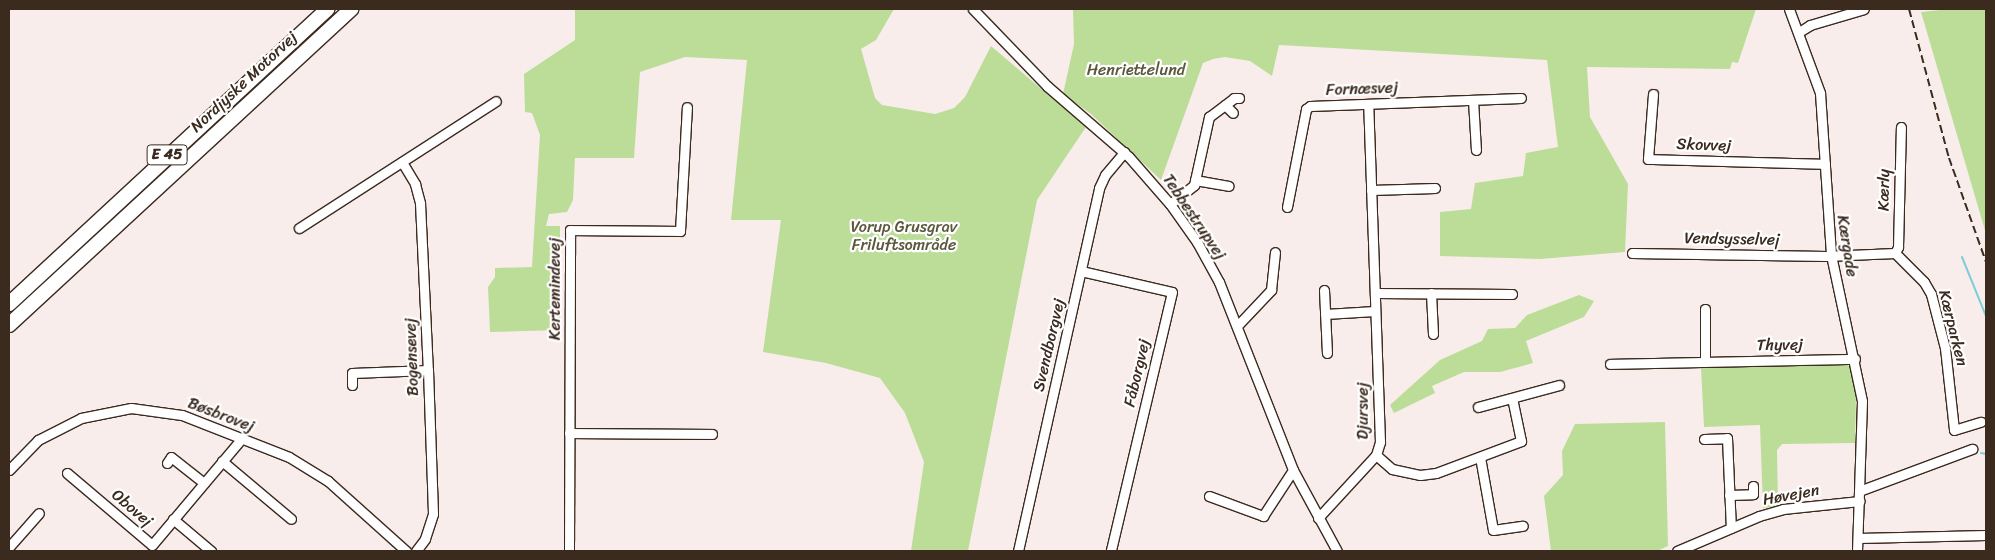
<!DOCTYPE html>
<html>
<head>
<meta charset="utf-8">
<style>
  body { margin:0 }
  #map { position:relative; width:1995px; height:560px; overflow:hidden; background:#f9edec; font-family:Sriracha,sans-serif }
  div>[style] { position:absolute }
  [style*='--x'] { left:calc(var(--x)*1px); top:calc(var(--y)*1px); width:calc(var(--w)*1px); rotate:calc(var(--a)*1deg) }
  .green>* { inset:0; background:#bbdd97 }
  .stream>* { height:2px; margin:-1px; padding:0 1px; transform-origin:1px; border-radius:1px; background:#7dced7 }
  .roads { filter:drop-shadow(1px 0 #3b2a1e) drop-shadow(-1px 0 #3b2a1e) drop-shadow(0 1px #3b2a1e) drop-shadow(0 -1px #3b2a1e) }
  .minor>* { height:9px; margin:-4.5px; padding:0 4.5px; transform-origin:4.5px; border-radius:4.5px; background:#fff }
  .highway>* { height:14px; margin:-7px; padding:0 7px; transform-origin:7px; border-radius:7px; background:#fff }
  .rail>* { height:2px; margin-top:-1px; transform-origin:0; background:repeating-linear-gradient(90deg,#3b2a1e 0 8px,transparent 0 12px) }
  span { translate:-50% -50%; white-space:nowrap; text-align:center; line-height:1.15; -webkit-text-stroke:4.5px #fff; paint-order:stroke }
  .shield-label span { padding:1px 4px; background:#fff; border:1px solid; border-radius:4px; -webkit-text-stroke-width:0 }
  .shield-label { font-size:15px; color:#3b2a1e; font-weight:700 }
  .park-label { font-size:16px; color:#5b573c }
  .street-label { font-size:16px; color:#3b2a1e }
  .frame { position:absolute; inset:0; border:10px solid #3b2a1e; pointer-events:none }
</style>
</head>
<body>
<div id="map">
  <div class="green">
    <i style="clip-path:polygon(575px 9px,894px 9px,876px 40px,861px 49px,875px 98px,882px 105px,935px 114px,954px 108px,965px 97px,991px 46px,1086px 127px,1037px 200px,968px 551px,911px 551px,924px 462px,905px 413px,880px 378px,826px 363px,763px 352px,781px 220px,731px 220px,747px 60px,685px 57px,640px 72px,634px 158px,575px 158px,573px 200px,567px 212px,549px 214px,546px 226px,560px 226px,560px 330px,490px 332px,488px 287px,495px 277px,495px 268px,532px 267px,540px 135px,532px 113px,525px 112px,524px 74px,575px 40px)"></i>
    <i style="clip-path:polygon(1073px 9px,1756px 9px,1738px 63px,1732px 62px,1730px 69px,1587px 67px,1590px 117px,1628px 184px,1625px 252px,1540px 259px,1440px 256px,1440px 212px,1471px 209px,1475px 183px,1523px 176px,1526px 153px,1558px 147px,1547px 60px,1279px 45px,1272px 76px,1250px 61px,1225px 57px,1213px 59px,1203px 63px,1161px 180px,1091px 114px,1063px 94px,1074px 44px)"></i>
    <i style="clip-path:polygon(1950px 9px,1986px 9px,1986px 234px,1921px 12px)"></i>
    <i style="clip-path:polygon(1579px 295px,1594px 301px,1584px 317px,1526px 341px,1533px 363px,1500px 372px,1464px 372px,1432px 386px,1435px 393px,1394px 413px,1390px 405px,1440px 360px,1482px 341px,1488px 329px,1515px 328px,1527px 315px)"></i>
    <i style="clip-path:polygon(1846px 364px,1852px 369px,1856px 396px,1855px 443px,1782px 444px,1777px 450px,1778px 506px,1763px 508px,1760px 425px,1704px 427px,1701px 368px)"></i>
    <i style="clip-path:polygon(1665px 422px,1668px 546px,1657px 551px,1551px 551px,1544px 496px,1563px 475px,1562px 451px,1575px 424px)"></i>
  </div>
  <div class="stream">
    <i style="--x:1962;--y:257;--w:64;--a:67.9"></i>
    <i style="--x:1981;--y:453;--w:5;--a:11"></i>
  </div>
  <div class="roads">
    <div class="minor">
      <i style="--x:973;--y:9;--w:107;--a:46.1"></i>
      <i style="--x:1047;--y:86;--w:108;--a:40.9"></i>
      <i style="--x:1129;--y:157;--w:62;--a:48.9"></i>
      <i style="--x:1170;--y:204;--w:47;--a:54.6"></i>
      <i style="--x:1197;--y:242;--w:46;--a:61.2"></i>
      <i style="--x:1219;--y:282;--w:202;--a:68.5"></i>
      <i style="--x:1293;--y:470;--w:92;--a:61.5"></i>
      <i style="--x:1789;--y:9;--w:90;--a:69.7"></i>
      <i style="--x:1820;--y:93;--w:162;--a:86.1"></i>
      <i style="--x:1831;--y:255;--w:149;--a:78"></i>
      <i style="--x:1862;--y:401;--w:150;--a:91.9"></i>
      <i style="--x:1799;--y:32;--w:13;--a:-32"></i>
      <i style="--x:1810;--y:25;--w:56;--a:-16.5"></i>
      <i style="--x:1653;--y:94;--w:65;--a:94.4"></i>
      <i style="--x:1648;--y:159;--w:177;--a:1.6"></i>
      <i style="--x:1473;--y:100;--w:50;--a:86.6"></i>
      <i style="--x:1225;--y:105;--w:11;--a:45"></i>
      <i style="--x:402;--y:162;--w:26;--a:59"></i>
      <i style="--x:415;--y:184;--w:20;--a:75"></i>
      <i style="--x:420;--y:203;--w:167;--a:87.3"></i>
      <i style="--x:428;--y:370;--w:144;--a:88"></i>
      <i style="--x:433;--y:514;--w:26;--a:108"></i>
      <i style="--x:425;--y:539;--w:15;--a:127"></i>
      <i style="--x:1195;--y:180;--w:34;--a:10"></i>
      <i style="--x:1371;--y:190;--w:64;--a:-1.8"></i>
      <i style="--x:1170;--y:204;--w:31;--a:-38"></i>
      <i style="--x:1194;--y:185;--w:70;--a:-77.6"></i>
      <i style="--x:1209;--y:117;--w:31;--a:-37"></i>
      <i style="--x:1234;--y:98;--w:5;--a:0"></i>
      <i style="--x:1287;--y:207;--w:100;--a:-79"></i>
      <i style="--x:1306;--y:109;--w:5;--a:-37"></i>
      <i style="--x:1310;--y:106;--w:211;--a:-2.2"></i>
      <i style="--x:299;--y:228;--w:234;--a:-32.8"></i>
      <i style="--x:1632;--y:253;--w:194;--a:0.9"></i>
      <i style="--x:1826;--y:256;--w:69;--a:-2.5"></i>
      <i style="--x:1895;--y:253;--w:41;--a:45"></i>
      <i style="--x:1924;--y:282;--w:14;--a:60"></i>
      <i style="--x:1931;--y:294;--w:56;--a:75.5"></i>
      <i style="--x:1945;--y:348;--w:82;--a:83.7"></i>
      <i style="--x:1954;--y:430;--w:28;--a:-17"></i>
      <i style="--x:1895;--y:253;--w:7;--a:-63"></i>
      <i style="--x:1898;--y:247;--w:120;--a:-88.6"></i>
      <i style="--x:1081;--y:271;--w:93;--a:13"></i>
      <i style="--x:1172;--y:292;--w:266;--a:103.3"></i>
      <i style="--x:1324;--y:290;--w:63;--a:87.3"></i>
      <i style="--x:1375;--y:293;--w:137;--a:0.4"></i>
      <i style="--x:1431;--y:293;--w:41;--a:87.2"></i>
      <i style="--x:1705;--y:309;--w:53;--a:90"></i>
      <i style="--x:1325;--y:314;--w:50;--a:-3.4"></i>
      <i style="--x:1237;--y:326;--w:50;--a:-46.6"></i>
      <i style="--x:1271;--y:290;--w:38;--a:-84"></i>
      <i style="--x:1610;--y:364;--w:245;--a:-1.2"></i>
      <i style="--x:352;--y:385;--w:12;--a:-90"></i>
      <i style="--x:352;--y:373;--w:76;--a:-2.3"></i>
      <i style="--x:1478;--y:407;--w:84;--a:-15.2"></i>
      <i style="--x:569;--y:433;--w:143;--a:0.4"></i>
      <i style="--x:1704;--y:439;--w:23;--a:-2"></i>
      <i style="--x:1727;--y:438;--w:90;--a:87.5"></i>
      <i style="--x:1376;--y:455;--w:21;--a:41"></i>
      <i style="--x:1392;--y:469;--w:29;--a:12"></i>
      <i style="--x:1420;--y:475;--w:16;--a:-7"></i>
      <i style="--x:1436;--y:473;--w:91;--a:-20.6"></i>
      <i style="--x:1521;--y:441;--w:44;--a:-101.8"></i>
      <i style="--x:1480;--y:457;--w:74;--a:79.9"></i>
      <i style="--x:1493;--y:530;--w:30;--a:-8"></i>
      <i style="--x:222;--y:461;--w:90;--a:40"></i>
      <i style="--x:167;--y:463;--w:7;--a:-56"></i>
      <i style="--x:171;--y:457;--w:42;--a:38.2"></i>
      <i style="--x:9;--y:470;--w:42;--a:-46"></i>
      <i style="--x:38;--y:440;--w:48;--a:-27.1"></i>
      <i style="--x:81;--y:418;--w:51;--a:-11.3"></i>
      <i style="--x:131;--y:408;--w:51;--a:7.8"></i>
      <i style="--x:182;--y:415;--w:115;--a:21.4"></i>
      <i style="--x:289;--y:457;--w:46;--a:31.6"></i>
      <i style="--x:328;--y:481;--w:105;--a:41.9"></i>
      <i style="--x:67;--y:473;--w:111;--a:40.3"></i>
      <i style="--x:152;--y:545;--w:140;--a:-49.9"></i>
      <i style="--x:1859;--y:491;--w:121;--a:-20.4"></i>
      <i style="--x:1729;--y:495;--w:24;--a:-2"></i>
      <i style="--x:1753;--y:494;--w:8;--a:-90"></i>
      <i style="--x:1209;--y:496;--w:58;--a:20.3"></i>
      <i style="--x:1263;--y:516;--w:55;--a:-56.9"></i>
      <i style="--x:1318;--y:518;--w:86;--a:-47.4"></i>
      <i style="--x:1376;--y:455;--w:14;--a:-73"></i>
      <i style="--x:1380;--y:442;--w:338;--a:-92"></i>
      <i style="--x:173;--y:519;--w:50;--a:40.1"></i>
      <i style="--x:1858;--y:538;--w:128;--a:-1.3"></i>
      <i style="--x:9;--y:547;--w:45;--a:-48.6"></i>
      <i style="--x:569;--y:551;--w:321;--a:-89.8"></i>
      <i style="--x:570;--y:230;--w:110;--a:0.5"></i>
      <i style="--x:680;--y:231;--w:124;--a:-86.8"></i>
      <i style="--x:1018;--y:551;--w:372;--a:-77.4"></i>
      <i style="--x:1099;--y:188;--w:14;--a:-65"></i>
      <i style="--x:1105;--y:175;--w:30;--a:-50"></i>
      <i style="--x:1677;--y:551;--w:89;--a:-23.1"></i>
      <i style="--x:1759;--y:516;--w:25;--a:-16"></i>
      <i style="--x:1783;--y:509;--w:77;--a:-5.9"></i>
    </div>
    <div class="highway">
      <i style="--x:9;--y:304;--w:434;--a:-42.8"></i>
      <i style="--x:9;--y:325;--w:466;--a:-42.7"></i>
    </div>
  </div>
  <div class="rail">
    <i style="--x:1909;--y:9;--w:154;--a:75"></i>
    <i style="--x:1949;--y:158;--w:110;--a:70.4"></i>
  </div>
  <div class="shield-label">
    <span style="left:167px;top:155px">E 45</span>
  </div>
  <div class="park-label">
    <span style="left:1136px;top:70px">Henriettelund</span>
    <span style="left:904px;top:236px">Vorup Grusgrav<br>Friluftsområde</span>
  </div>
  <div class="street-label">
    <span style="left:244px;top:82px;rotate:-43deg">Nordjyske Motorvej</span>
    <span style="left:1362px;top:89px;rotate:-2deg">Fornæsvej</span>
    <span style="left:1704px;top:145px;rotate:2deg">Skovvej</span>
    <span style="left:1884px;top:190px;rotate:-89deg">Kærly</span>
    <span style="left:1194px;top:217px;rotate:56deg">Tebbestrupvej</span>
    <span style="left:1732px;top:239px;rotate:1deg">Vendsysselvej</span>
    <span style="left:1847px;top:246px;rotate:81deg">Kærgade</span>
    <span style="left:555px;top:289px;rotate:-90deg">Kertemindevej</span>
    <span style="left:1953px;top:328px;rotate:76deg">Kærparken</span>
    <span style="left:1049px;top:345px;rotate:-77deg">Svendborgvej</span>
    <span style="left:1780px;top:345px;rotate:-1deg">Thyvej</span>
    <span style="left:412px;top:357px;rotate:-92deg">Bogensevej</span>
    <span style="left:1137px;top:373px;rotate:-77deg">Fåborgvej</span>
    <span style="left:1363px;top:411px;rotate:-90deg">Djursvej</span>
    <span style="left:221px;top:415px;rotate:21deg">Bøsbrovej</span>
    <span style="left:1791px;top:495px;rotate:-10deg">Høvejen</span>
    <span style="left:132px;top:508px;rotate:40deg">Obovej</span>
  </div>
  <div class="frame"></div>
</div>
</body>
</html>
